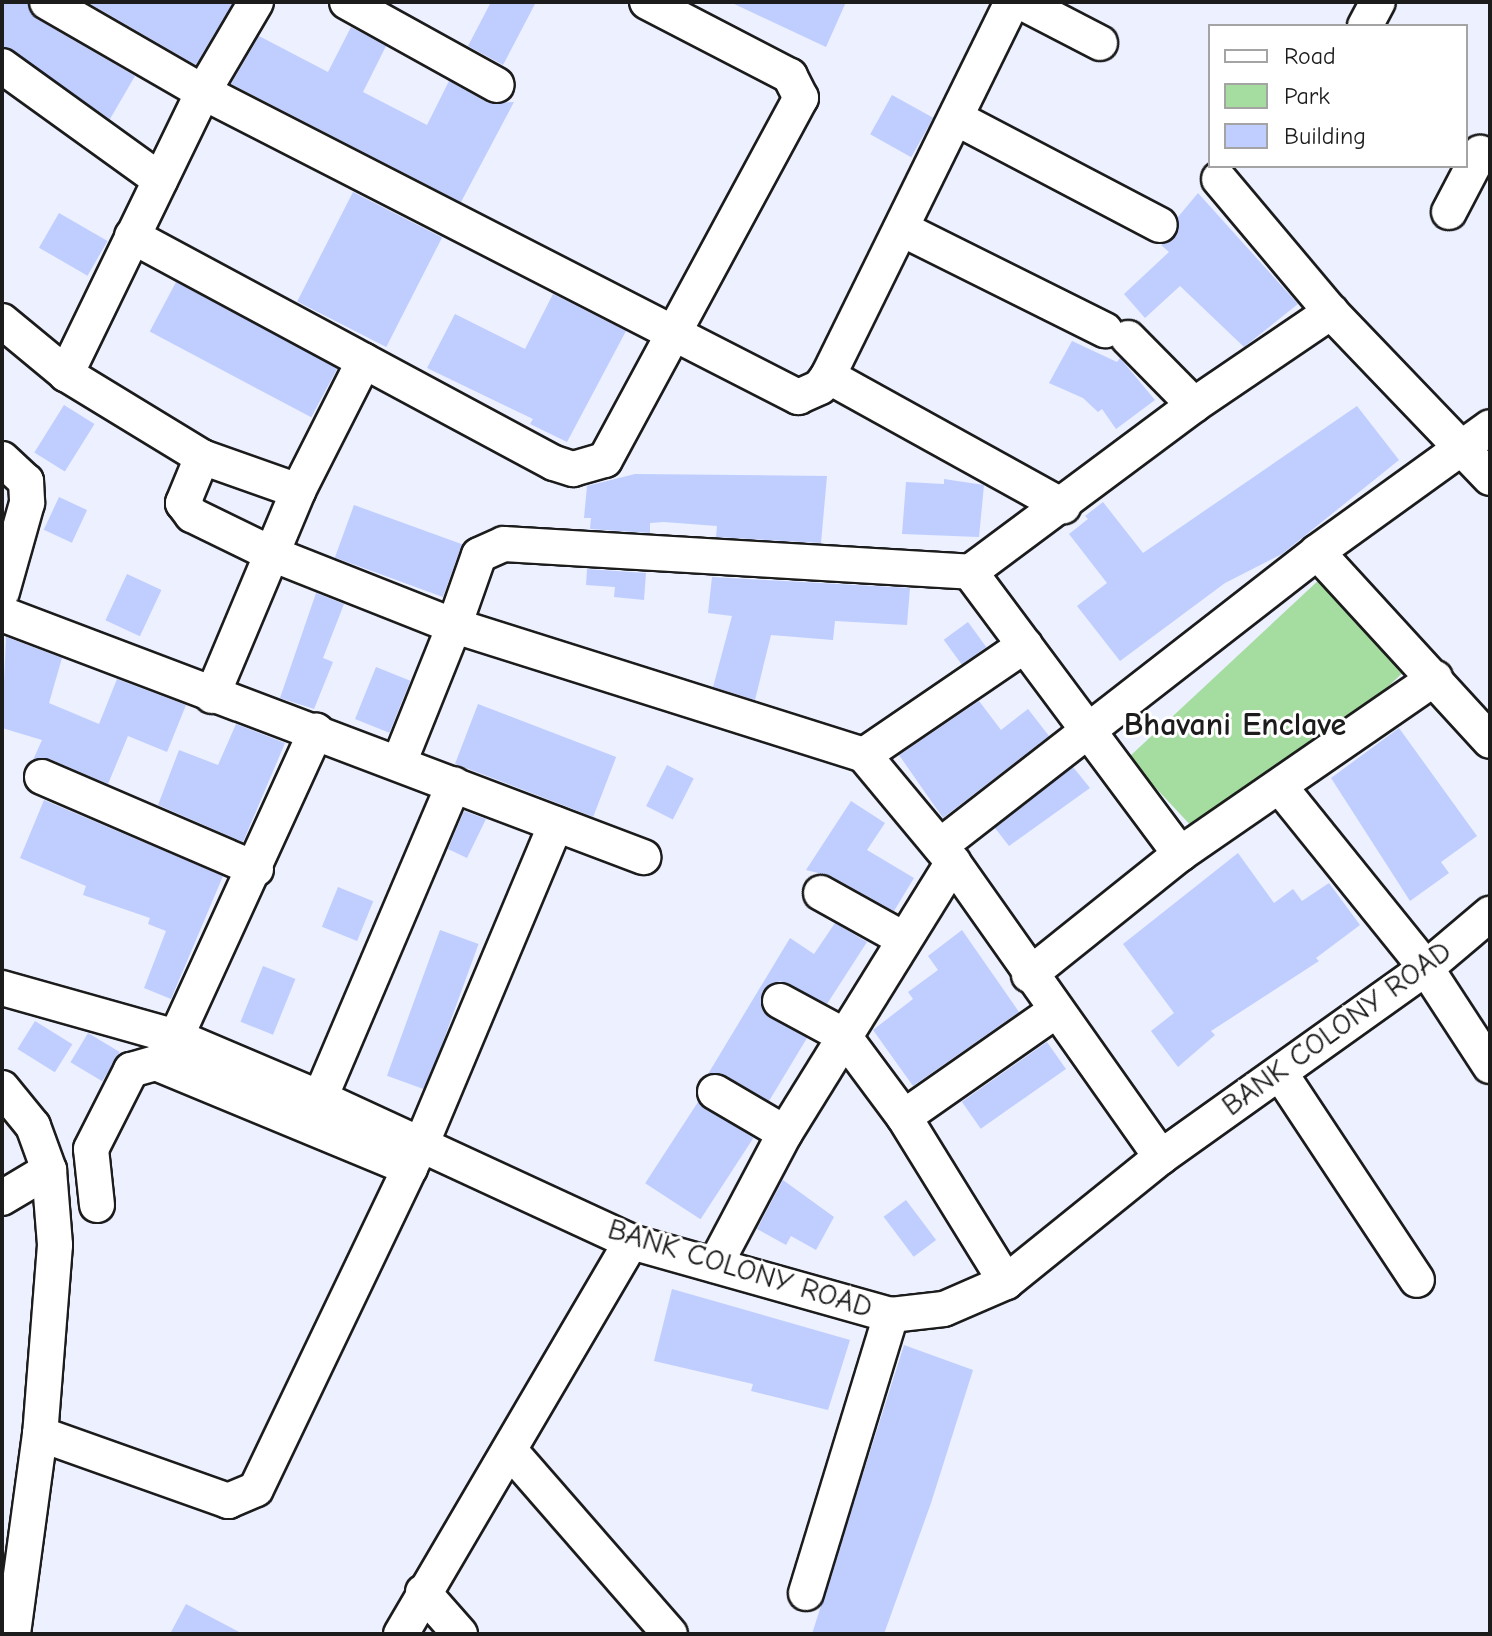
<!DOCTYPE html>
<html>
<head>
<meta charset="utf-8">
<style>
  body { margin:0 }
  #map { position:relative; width:1492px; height:1636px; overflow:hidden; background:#ecf0ff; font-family:"Comic Neue",sans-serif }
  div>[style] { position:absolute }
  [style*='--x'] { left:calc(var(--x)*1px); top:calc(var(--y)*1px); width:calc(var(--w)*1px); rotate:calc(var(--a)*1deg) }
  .green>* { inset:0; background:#a5dc9f; transform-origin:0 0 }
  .building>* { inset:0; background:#bfceff; transform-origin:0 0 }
  .roads { filter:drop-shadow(2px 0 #1c1c1c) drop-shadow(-2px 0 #1c1c1c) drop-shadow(0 2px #1c1c1c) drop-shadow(0 -2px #1c1c1c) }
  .minor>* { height:34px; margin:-17px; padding:0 17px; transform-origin:17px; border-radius:17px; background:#fff }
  span { translate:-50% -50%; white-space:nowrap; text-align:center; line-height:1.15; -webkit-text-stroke:6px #fff; paint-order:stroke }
  .street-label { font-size:30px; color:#1c1c1c }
  .neighbourhood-label { font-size:32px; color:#1c1c1c; font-weight:700 }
  .frame { position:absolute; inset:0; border:4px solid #1c1c1c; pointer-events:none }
  .legend { position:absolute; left:1208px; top:24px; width:260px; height:144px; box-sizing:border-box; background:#fff; border:2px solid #a4a4a4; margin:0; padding:10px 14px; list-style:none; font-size:24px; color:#1c1c1c }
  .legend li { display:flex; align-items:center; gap:16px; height:40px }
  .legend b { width:40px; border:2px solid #a4a4a4 }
</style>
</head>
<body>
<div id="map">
  <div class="green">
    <i style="left:1321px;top:578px;width:125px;height:264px;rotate:47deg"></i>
  </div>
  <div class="building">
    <i style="clip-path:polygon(2px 2px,27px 2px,37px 19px,135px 76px,110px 119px,2px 46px)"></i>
    <i style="clip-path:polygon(87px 2px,233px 2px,196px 65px)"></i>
    <i style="clip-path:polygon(491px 2px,536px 2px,503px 65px,468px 46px)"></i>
    <i style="clip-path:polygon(730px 2px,846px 2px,826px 47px)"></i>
    <i style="clip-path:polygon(351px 27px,386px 46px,363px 92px,427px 125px,449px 81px,488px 103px,514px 102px,461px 202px,231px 84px,259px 36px,328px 72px)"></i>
    <i style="left:892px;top:95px;width:47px;height:45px;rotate:29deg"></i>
    <i style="left:353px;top:192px;width:100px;height:123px;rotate:27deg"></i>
    <i style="clip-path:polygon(1198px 193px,1298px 304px,1244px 347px,1180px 286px,1145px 318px,1124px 294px,1169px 252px,1161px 245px,1177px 235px,1178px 217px)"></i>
    <i style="left:59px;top:213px;width:56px;height:40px;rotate:30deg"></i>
    <i style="left:176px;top:282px;width:183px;height:56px;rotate:28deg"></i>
    <i style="clip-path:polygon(553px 294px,626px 331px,567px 442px,530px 424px,533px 419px,427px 368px,455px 314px,525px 349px)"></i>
    <i style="clip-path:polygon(1072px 341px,1117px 362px,1120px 358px,1155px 400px,1116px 429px,1102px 409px,1098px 412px,1083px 398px,1049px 383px)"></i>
    <i style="left:64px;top:405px;width:36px;height:56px;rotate:32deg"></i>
    <i style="clip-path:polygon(1357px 406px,1399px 460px,1282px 554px,1225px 583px,1120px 661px,1077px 606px,1107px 583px,1069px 534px,1088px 519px,1085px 516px,1103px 502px,1143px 553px)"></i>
    <i style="clip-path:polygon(635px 474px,827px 476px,821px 543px,716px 537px,717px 526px,664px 522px,650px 523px,650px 533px,590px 529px,591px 518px,584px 518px,587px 486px)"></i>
    <i style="clip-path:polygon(944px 479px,984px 485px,979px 537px,902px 534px,906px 482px,944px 484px)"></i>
    <i style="left:59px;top:497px;width:31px;height:36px;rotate:25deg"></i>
    <i style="left:354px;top:505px;width:115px;height:56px;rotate:20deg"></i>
    <i style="clip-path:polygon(587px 569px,646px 573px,644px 600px,614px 597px,615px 587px,586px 585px)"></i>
    <i style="left:127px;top:574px;width:38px;height:51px;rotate:25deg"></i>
    <i style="clip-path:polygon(712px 577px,910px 588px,907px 625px,835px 621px,833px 640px,771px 635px,755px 700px,713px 687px,732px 616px,708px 613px)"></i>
    <i style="clip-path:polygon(316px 593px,344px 604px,323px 658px,333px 662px,314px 709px,280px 698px)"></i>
    <i style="left:968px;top:622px;width:31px;height:30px;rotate:54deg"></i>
    <i style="clip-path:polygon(6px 637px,62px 658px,49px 703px,99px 724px,117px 679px,186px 705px,167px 752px,128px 736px,108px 784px,50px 759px,33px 760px,42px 740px,2px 728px)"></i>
    <i style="left:376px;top:667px;width:37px;height:56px;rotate:22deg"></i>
    <i style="clip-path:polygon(979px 701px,1001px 730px,1028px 709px,1049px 736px,943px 818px,899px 755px)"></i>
    <i style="left:478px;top:704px;width:148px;height:64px;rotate:21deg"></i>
    <i style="clip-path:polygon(236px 724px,285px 743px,243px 842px,158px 805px,179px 750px,218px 765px)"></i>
    <i style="clip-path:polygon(1399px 728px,1477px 836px,1441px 862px,1449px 873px,1410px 901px,1331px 778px)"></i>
    <i style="left:667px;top:765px;width:30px;height:46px;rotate:27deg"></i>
    <i style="clip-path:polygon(1073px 767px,1090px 788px,1009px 846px,995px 828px)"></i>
    <i style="clip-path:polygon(44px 800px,223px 876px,171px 999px,144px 988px,166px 931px,148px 924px,150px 918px,83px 895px,86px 886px,20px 858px)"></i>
    <i style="clip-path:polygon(851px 801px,885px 823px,867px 850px,914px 878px,894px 911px,831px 876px,806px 870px)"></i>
    <i style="clip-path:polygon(464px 811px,486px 819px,467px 858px,448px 849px)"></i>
    <i style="clip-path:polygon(1238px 853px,1274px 903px,1293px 889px,1302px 901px,1329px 883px,1360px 925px,1316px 958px,1319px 961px,1211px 1031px,1215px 1035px,1178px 1067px,1151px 1031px,1174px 1013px,1123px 944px)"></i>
    <i style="left:338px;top:887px;width:38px;height:43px;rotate:22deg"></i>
    <i style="clip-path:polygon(835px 923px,867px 942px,827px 1004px,780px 981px,762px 992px,763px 1012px,807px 1038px,769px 1101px,725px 1075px,708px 1074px,790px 938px,814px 954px)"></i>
    <i style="left:440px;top:930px;width:41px;height:155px;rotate:20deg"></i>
    <i style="clip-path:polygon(962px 930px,1019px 1012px,913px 1086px,873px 1030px,913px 999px,908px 992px,938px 970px,928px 956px)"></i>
    <i style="left:263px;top:966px;width:35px;height:60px;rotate:22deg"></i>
    <i style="left:35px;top:1021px;width:44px;height:33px;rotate:32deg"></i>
    <i style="left:88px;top:1033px;width:37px;height:34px;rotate:31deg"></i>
    <i style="left:1047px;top:1042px;width:33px;height:104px;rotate:55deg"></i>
    <i style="left:698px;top:1102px;width:66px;height:97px;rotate:33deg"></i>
    <i style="clip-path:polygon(783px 1180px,834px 1217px,816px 1250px,791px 1236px,786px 1245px,757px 1229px)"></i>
    <i style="left:906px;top:1200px;width:50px;height:28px;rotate:53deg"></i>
    <i style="clip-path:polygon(672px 1289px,850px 1340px,828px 1410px,751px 1391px,753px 1384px,654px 1361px)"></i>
    <i style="clip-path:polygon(904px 1345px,973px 1370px,931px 1503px,884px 1634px,812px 1634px)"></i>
    <i style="clip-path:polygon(186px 1604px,243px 1634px,170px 1634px)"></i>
  </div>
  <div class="roads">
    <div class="minor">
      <i style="--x:47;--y:2;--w:180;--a:30"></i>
      <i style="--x:203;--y:92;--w:669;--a:27.14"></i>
      <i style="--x:798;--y:397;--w:24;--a:-24"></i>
      <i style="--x:820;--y:387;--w:14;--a:-54"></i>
      <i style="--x:828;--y:376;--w:417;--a:-63.8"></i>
      <i style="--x:256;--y:2;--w:104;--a:120.5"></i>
      <i style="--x:203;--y:92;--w:314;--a:115.9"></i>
      <i style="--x:66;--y:374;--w:159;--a:31.4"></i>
      <i style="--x:202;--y:457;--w:102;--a:19.5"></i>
      <i style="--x:298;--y:491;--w:146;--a:-63.1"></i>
      <i style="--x:347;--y:2;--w:171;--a:29"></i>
      <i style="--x:1021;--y:2;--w:89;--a:27.4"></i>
      <i style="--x:1365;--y:26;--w:27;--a:-62"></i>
      <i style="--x:2;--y:66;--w:195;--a:35.8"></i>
      <i style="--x:956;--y:118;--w:230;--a:27.7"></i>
      <i style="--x:1219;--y:179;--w:174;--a:49.9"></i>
      <i style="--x:1331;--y:312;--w:230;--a:46.2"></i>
      <i style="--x:1449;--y:212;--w:67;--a:-62.3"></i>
      <i style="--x:902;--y:229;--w:227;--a:26.5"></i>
      <i style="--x:132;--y:236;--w:479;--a:28.3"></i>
      <i style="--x:554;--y:463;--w:20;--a:18"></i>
      <i style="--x:573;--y:469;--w:33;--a:-16"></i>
      <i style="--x:605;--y:460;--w:412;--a:-61.6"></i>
      <i style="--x:801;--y:98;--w:25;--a:-117"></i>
      <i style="--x:790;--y:76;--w:161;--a:-152.6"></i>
      <i style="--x:2;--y:321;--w:83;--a:39.6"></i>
      <i style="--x:1128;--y:338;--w:94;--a:45.4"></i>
      <i style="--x:828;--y:376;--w:269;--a:29"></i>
      <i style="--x:202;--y:457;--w:50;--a:112.4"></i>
      <i style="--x:183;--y:503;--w:15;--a:53"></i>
      <i style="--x:192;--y:515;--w:89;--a:26"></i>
      <i style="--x:272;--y:554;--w:196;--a:21.6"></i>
      <i style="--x:454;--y:626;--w:148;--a:111.9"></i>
      <i style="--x:2;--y:459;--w:33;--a:43"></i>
      <i style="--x:26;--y:481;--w:22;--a:87"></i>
      <i style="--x:27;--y:503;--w:92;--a:105.7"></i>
      <i style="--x:1317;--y:552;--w:256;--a:47.5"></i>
      <i style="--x:970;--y:572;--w:352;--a:53.3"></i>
      <i style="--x:2;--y:614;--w:686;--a:20.76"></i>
      <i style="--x:212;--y:696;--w:222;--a:-67.2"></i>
      <i style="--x:864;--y:755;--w:195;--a:-34.3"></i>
      <i style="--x:42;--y:777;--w:233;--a:23.3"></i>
      <i style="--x:1280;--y:787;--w:233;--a:51.1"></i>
      <i style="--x:1426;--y:968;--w:117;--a:56.9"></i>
      <i style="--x:940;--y:846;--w:478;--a:-37.9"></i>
      <i style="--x:1317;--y:552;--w:213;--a:-35.8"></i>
      <i style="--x:821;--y:893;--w:93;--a:29.1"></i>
      <i style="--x:1029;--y:975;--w:193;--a:-38.7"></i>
      <i style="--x:1180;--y:854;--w:310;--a:-34.6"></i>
      <i style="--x:2;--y:988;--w:181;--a:15.7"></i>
      <i style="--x:176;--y:1037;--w:156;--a:23"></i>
      <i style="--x:320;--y:1098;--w:343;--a:24.8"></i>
      <i style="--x:631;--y:1242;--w:270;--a:15.7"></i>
      <i style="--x:891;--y:1315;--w:53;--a:-6.5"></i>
      <i style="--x:944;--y:1309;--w:68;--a:-23.5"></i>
      <i style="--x:1006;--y:1282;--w:199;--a:-38.9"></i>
      <i style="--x:1161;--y:1157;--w:325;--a:-35.5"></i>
      <i style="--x:1426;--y:968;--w:84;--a:-40.2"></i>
      <i style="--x:780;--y:1001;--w:72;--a:28.4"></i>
      <i style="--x:843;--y:1035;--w:102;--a:53.4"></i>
      <i style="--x:904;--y:1117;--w:194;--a:58.3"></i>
      <i style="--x:176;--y:1037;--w:337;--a:-65.4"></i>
      <i style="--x:1280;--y:1073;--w:248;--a:56.5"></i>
      <i style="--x:2;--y:1088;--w:49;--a:50.8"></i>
      <i style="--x:33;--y:1126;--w:47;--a:70"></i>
      <i style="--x:49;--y:1170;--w:75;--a:85.4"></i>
      <i style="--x:55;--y:1245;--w:190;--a:94.5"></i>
      <i style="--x:40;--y:1434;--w:202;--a:97.7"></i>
      <i style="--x:715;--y:1092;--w:81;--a:30.4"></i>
      <i style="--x:320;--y:1098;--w:341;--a:-66.9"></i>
      <i style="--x:904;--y:1117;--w:183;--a:-35"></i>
      <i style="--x:1161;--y:1157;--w:361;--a:-125.2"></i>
      <i style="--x:953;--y:862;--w:139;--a:-129.8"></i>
      <i style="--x:864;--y:755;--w:430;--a:-162.5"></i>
      <i style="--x:454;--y:626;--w:75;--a:-70.6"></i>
      <i style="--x:479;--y:555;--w:27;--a:-24"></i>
      <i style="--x:504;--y:544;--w:467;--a:3.4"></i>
      <i style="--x:970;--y:572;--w:279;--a:-36.7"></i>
      <i style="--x:1194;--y:405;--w:166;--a:-34.2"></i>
      <i style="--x:2;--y:1198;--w:55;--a:-30.8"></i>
      <i style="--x:97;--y:1205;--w:56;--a:-96.1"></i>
      <i style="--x:91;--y:1149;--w:89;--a:-63.1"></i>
      <i style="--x:131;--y:1070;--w:26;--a:-16"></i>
      <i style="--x:156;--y:1063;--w:275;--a:22.5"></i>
      <i style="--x:715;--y:1265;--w:149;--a:-62.1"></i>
      <i style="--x:785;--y:1133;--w:319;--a:-58.2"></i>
      <i style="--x:40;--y:1434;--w:200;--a:19.6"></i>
      <i style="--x:228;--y:1501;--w:30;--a:-23"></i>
      <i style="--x:256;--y:1489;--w:382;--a:-64.4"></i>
      <i style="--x:421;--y:1145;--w:348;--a:-67.2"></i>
      <i style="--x:512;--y:1453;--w:240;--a:48.9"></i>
      <i style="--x:423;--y:1592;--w:56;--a:48.6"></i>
      <i style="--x:806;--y:1593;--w:291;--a:-73"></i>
      <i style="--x:401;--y:1634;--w:454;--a:-59.6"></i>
    </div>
  </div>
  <div class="street-label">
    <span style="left:1337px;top:1029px;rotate:-36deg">BANK COLONY ROAD</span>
    <span style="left:740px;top:1269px;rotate:17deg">BANK COLONY ROAD</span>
  </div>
  <div class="neighbourhood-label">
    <span style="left:1235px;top:725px">Bhavani Enclave</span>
  </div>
  <div class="frame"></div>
  <ul class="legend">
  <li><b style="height:10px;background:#fff"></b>Road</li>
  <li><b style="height:22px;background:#a5dc9f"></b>Park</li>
  <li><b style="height:22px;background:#bfceff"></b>Building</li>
  </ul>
</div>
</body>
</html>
